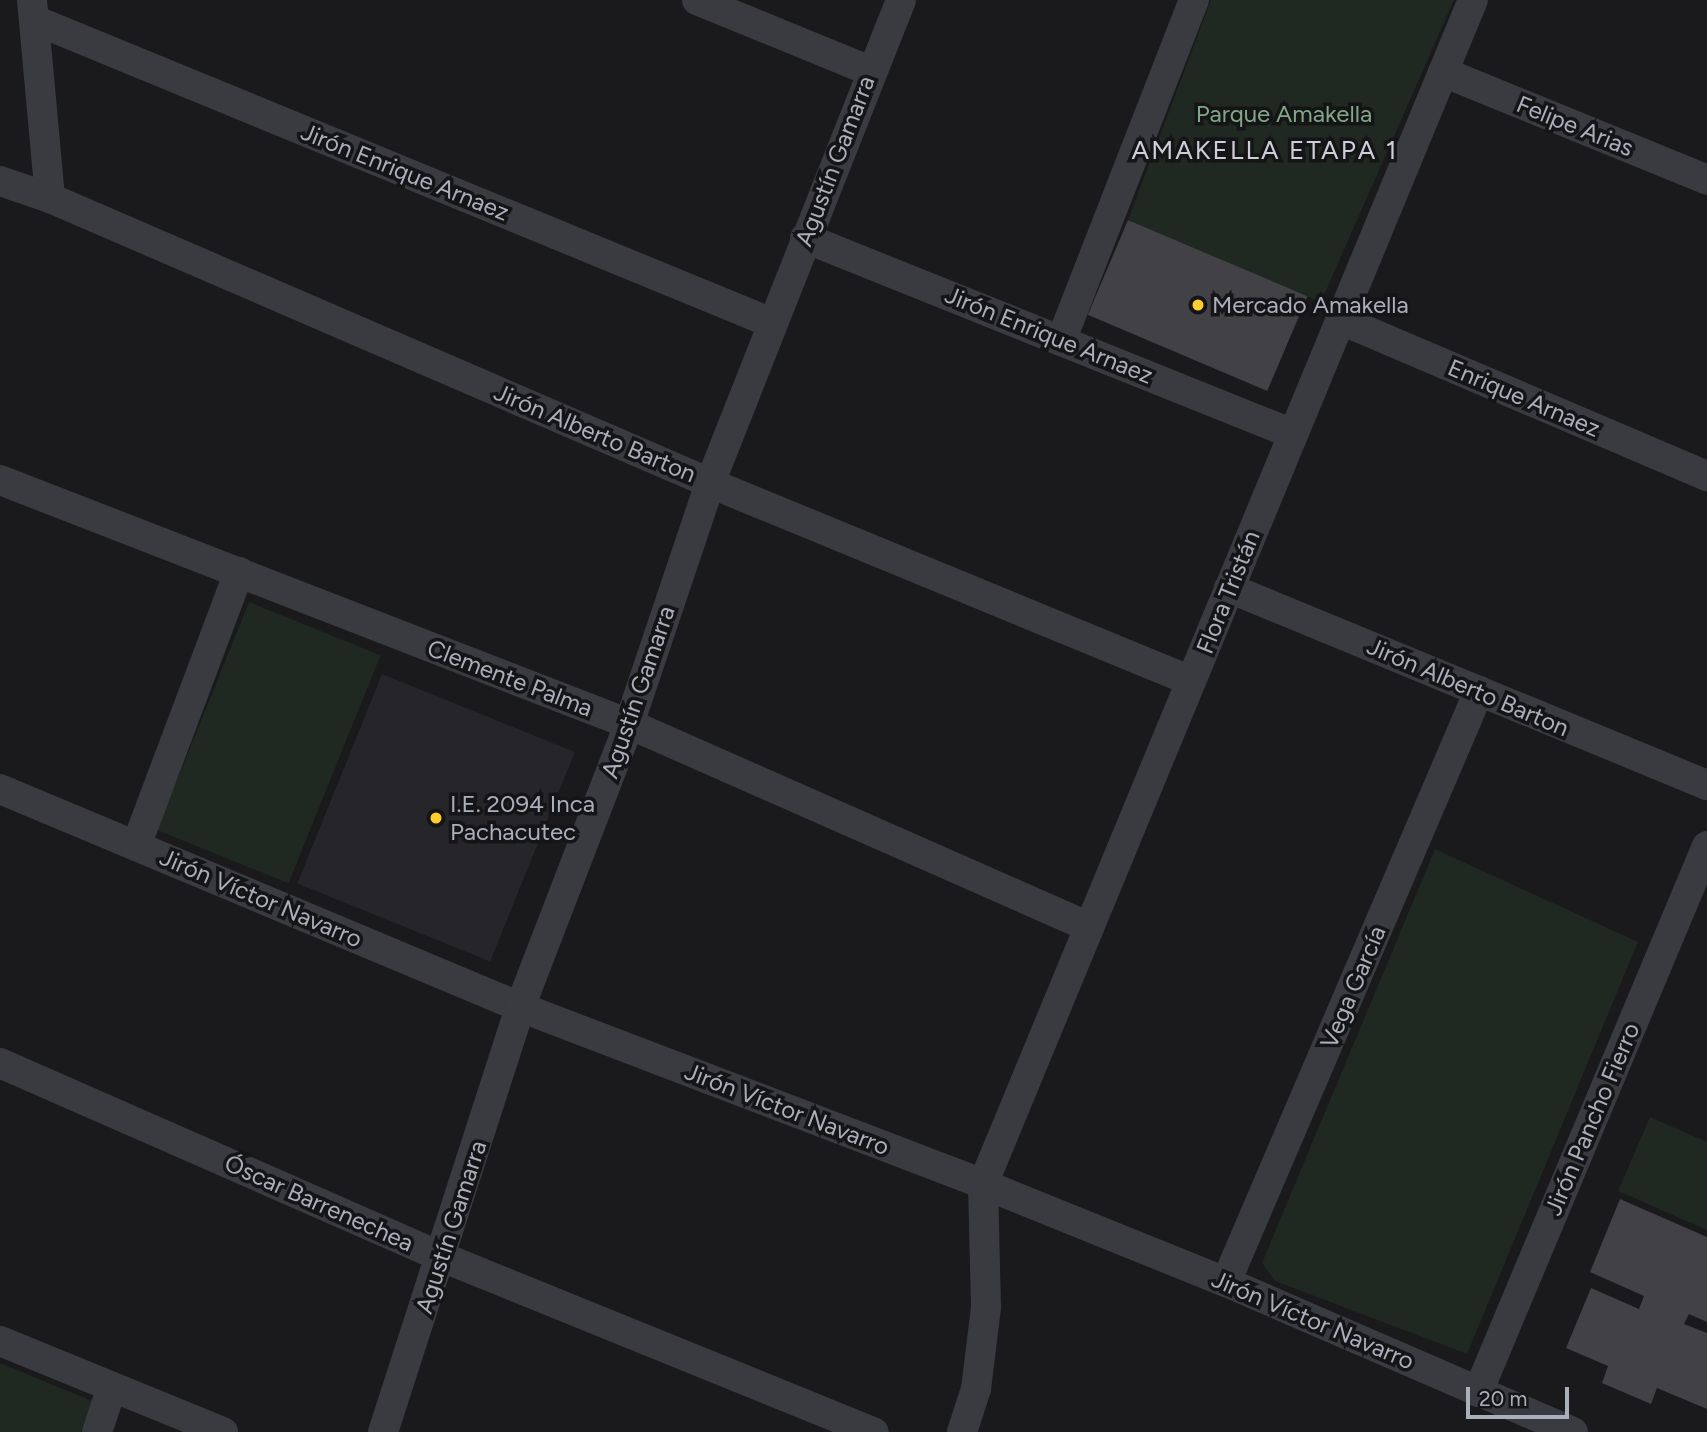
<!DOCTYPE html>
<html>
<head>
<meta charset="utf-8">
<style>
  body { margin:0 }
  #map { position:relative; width:1707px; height:1432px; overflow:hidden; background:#1a191c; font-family:Figtree,sans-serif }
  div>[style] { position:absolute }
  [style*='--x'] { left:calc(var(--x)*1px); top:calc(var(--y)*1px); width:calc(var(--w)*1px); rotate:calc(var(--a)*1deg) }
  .built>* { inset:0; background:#262529; transform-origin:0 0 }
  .green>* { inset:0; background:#1f2821; transform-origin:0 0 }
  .building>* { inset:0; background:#414146; transform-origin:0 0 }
  .street>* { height:30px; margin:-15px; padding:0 15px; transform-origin:15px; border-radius:15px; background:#3a3b41 }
  .dots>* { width:19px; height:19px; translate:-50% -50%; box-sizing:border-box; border:4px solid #151417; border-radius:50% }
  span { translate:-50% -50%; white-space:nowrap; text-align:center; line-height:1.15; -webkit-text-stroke:7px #151417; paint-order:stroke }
  .park-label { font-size:24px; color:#81a887 }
  .street-label { font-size:24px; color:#abafbc }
  .poi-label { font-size:24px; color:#abafbc }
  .left { translate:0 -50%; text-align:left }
  .neighbourhood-label { font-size:26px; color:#cdced8; letter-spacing:2px }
  .scale { position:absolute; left:1466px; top:1387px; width:103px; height:32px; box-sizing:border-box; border:4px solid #abafbc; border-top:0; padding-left:9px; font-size:21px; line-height:24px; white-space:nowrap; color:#abafbc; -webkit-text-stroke:5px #151417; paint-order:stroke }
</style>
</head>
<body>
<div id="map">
  <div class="built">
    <i style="left:382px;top:674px;width:208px;height:226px;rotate:22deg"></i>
  </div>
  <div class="green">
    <i style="clip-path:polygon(1211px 0,1454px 0,1321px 302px,1128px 220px)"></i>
    <i style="left:249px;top:602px;width:142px;height:246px;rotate:22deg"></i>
    <i style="clip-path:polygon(1435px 849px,1638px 942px,1467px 1354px,1275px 1281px,1262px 1263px)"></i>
    <i style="clip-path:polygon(1650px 1117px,1707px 1142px,1707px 1230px,1618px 1191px)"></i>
    <i style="clip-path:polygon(0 1363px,92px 1401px,81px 1432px,0 1432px)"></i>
  </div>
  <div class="building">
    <i style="left:1128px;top:220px;width:195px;height:103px;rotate:23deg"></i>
    <i style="clip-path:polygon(1620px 1199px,1707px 1237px,1707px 1322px,1689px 1314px,1684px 1324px,1707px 1333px,1707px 1409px,1657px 1388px,1651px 1404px,1602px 1383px,1608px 1366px,1566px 1348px,1591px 1288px,1639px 1309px,1644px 1296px,1590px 1272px)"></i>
  </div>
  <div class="street">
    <i style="--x:32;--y:0;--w:199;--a:84.8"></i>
    <i style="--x:697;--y:0;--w:187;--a:22.3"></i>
    <i style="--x:37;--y:21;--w:795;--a:22.34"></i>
    <i style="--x:1443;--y:72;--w:285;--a:22.2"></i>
    <i style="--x:0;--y:181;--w:53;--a:18.8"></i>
    <i style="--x:50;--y:198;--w:719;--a:23.36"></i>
    <i style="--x:710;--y:483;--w:520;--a:22.37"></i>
    <i style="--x:805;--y:238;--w:526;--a:21.88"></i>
    <i style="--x:1341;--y:320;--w:398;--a:23.1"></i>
    <i style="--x:1061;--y:341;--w:366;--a:-68.7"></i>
    <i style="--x:0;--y:480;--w:675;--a:21.2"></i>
    <i style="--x:629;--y:724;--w:503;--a:23.81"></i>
    <i style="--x:1229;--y:588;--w:517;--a:22.4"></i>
    <i style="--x:0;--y:789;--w:564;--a:22.74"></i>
    <i style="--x:520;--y:1007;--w:496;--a:20.9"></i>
    <i style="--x:983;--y:1184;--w:262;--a:22"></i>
    <i style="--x:1226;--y:1282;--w:378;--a:23.4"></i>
    <i style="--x:136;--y:846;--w:293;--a:-69.4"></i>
    <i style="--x:0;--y:1063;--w:483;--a:23.7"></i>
    <i style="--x:442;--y:1257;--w:466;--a:22.1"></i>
    <i style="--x:1226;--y:1282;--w:643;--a:-66.82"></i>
    <i style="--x:0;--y:1341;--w:241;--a:22.2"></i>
    <i style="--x:1478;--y:1392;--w:592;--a:-67.25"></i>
    <i style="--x:97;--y:1432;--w:47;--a:-71.6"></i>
    <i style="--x:383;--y:1432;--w:447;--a:-72.1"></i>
    <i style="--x:520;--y:1007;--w:303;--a:-68.9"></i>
    <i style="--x:629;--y:724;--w:254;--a:-71.4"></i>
    <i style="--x:710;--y:483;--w:519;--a:-68.42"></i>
    <i style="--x:962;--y:1432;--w:45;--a:-72"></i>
    <i style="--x:976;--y:1389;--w:83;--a:-83"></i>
    <i style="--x:986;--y:1307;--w:123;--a:-91.4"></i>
    <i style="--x:983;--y:1184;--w:1281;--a:-67.52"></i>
  </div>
  <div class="dots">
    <i style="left:1198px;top:305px;background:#fecd2f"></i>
    <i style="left:436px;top:818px;background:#fecd2f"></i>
  </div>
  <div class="park-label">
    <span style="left:1284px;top:114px">Parque Amakella</span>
  </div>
  <div class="street-label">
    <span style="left:1575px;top:126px;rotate:22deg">Felipe Arias</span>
    <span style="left:835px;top:161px;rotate:-69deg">Agustín Gamarra</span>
    <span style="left:405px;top:172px;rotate:22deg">Jirón Enrique Arnaez</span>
    <span style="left:1049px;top:335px;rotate:22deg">Jirón Enrique Arnaez</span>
    <span style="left:1524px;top:398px;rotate:23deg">Enrique Arnaez</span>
    <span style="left:595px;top:433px;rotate:23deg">Jirón Alberto Barton</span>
    <span style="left:1228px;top:592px;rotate:-68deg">Flora Tristán</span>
    <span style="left:510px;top:678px;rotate:21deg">Clemente Palma</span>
    <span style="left:1468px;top:687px;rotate:23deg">Jirón Alberto Barton</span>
    <span style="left:638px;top:692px;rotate:-71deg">Agustín Gamarra</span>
    <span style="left:261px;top:898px;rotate:23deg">Jirón Víctor Navarro</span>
    <span style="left:1353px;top:987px;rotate:-67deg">Vega García</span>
    <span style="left:787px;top:1109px;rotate:21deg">Jirón Víctor Navarro</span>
    <span style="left:1592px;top:1119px;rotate:-67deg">Jirón Pancho Fierro</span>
    <span style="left:319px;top:1203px;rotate:24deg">Óscar Barrenechea</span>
    <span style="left:451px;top:1227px;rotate:-72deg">Agustín Gamarra</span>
    <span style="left:1313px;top:1320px;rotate:23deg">Jirón Víctor Navarro</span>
  </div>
  <div class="poi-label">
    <span class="left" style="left:1212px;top:305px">Mercado Amakella</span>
    <span class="left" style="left:450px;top:818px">I.E. 2094 Inca<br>Pachacutec</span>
  </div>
  <div class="neighbourhood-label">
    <span style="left:1265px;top:151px">AMAKELLA ETAPA 1</span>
  </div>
  <div class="scale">20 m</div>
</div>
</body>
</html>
